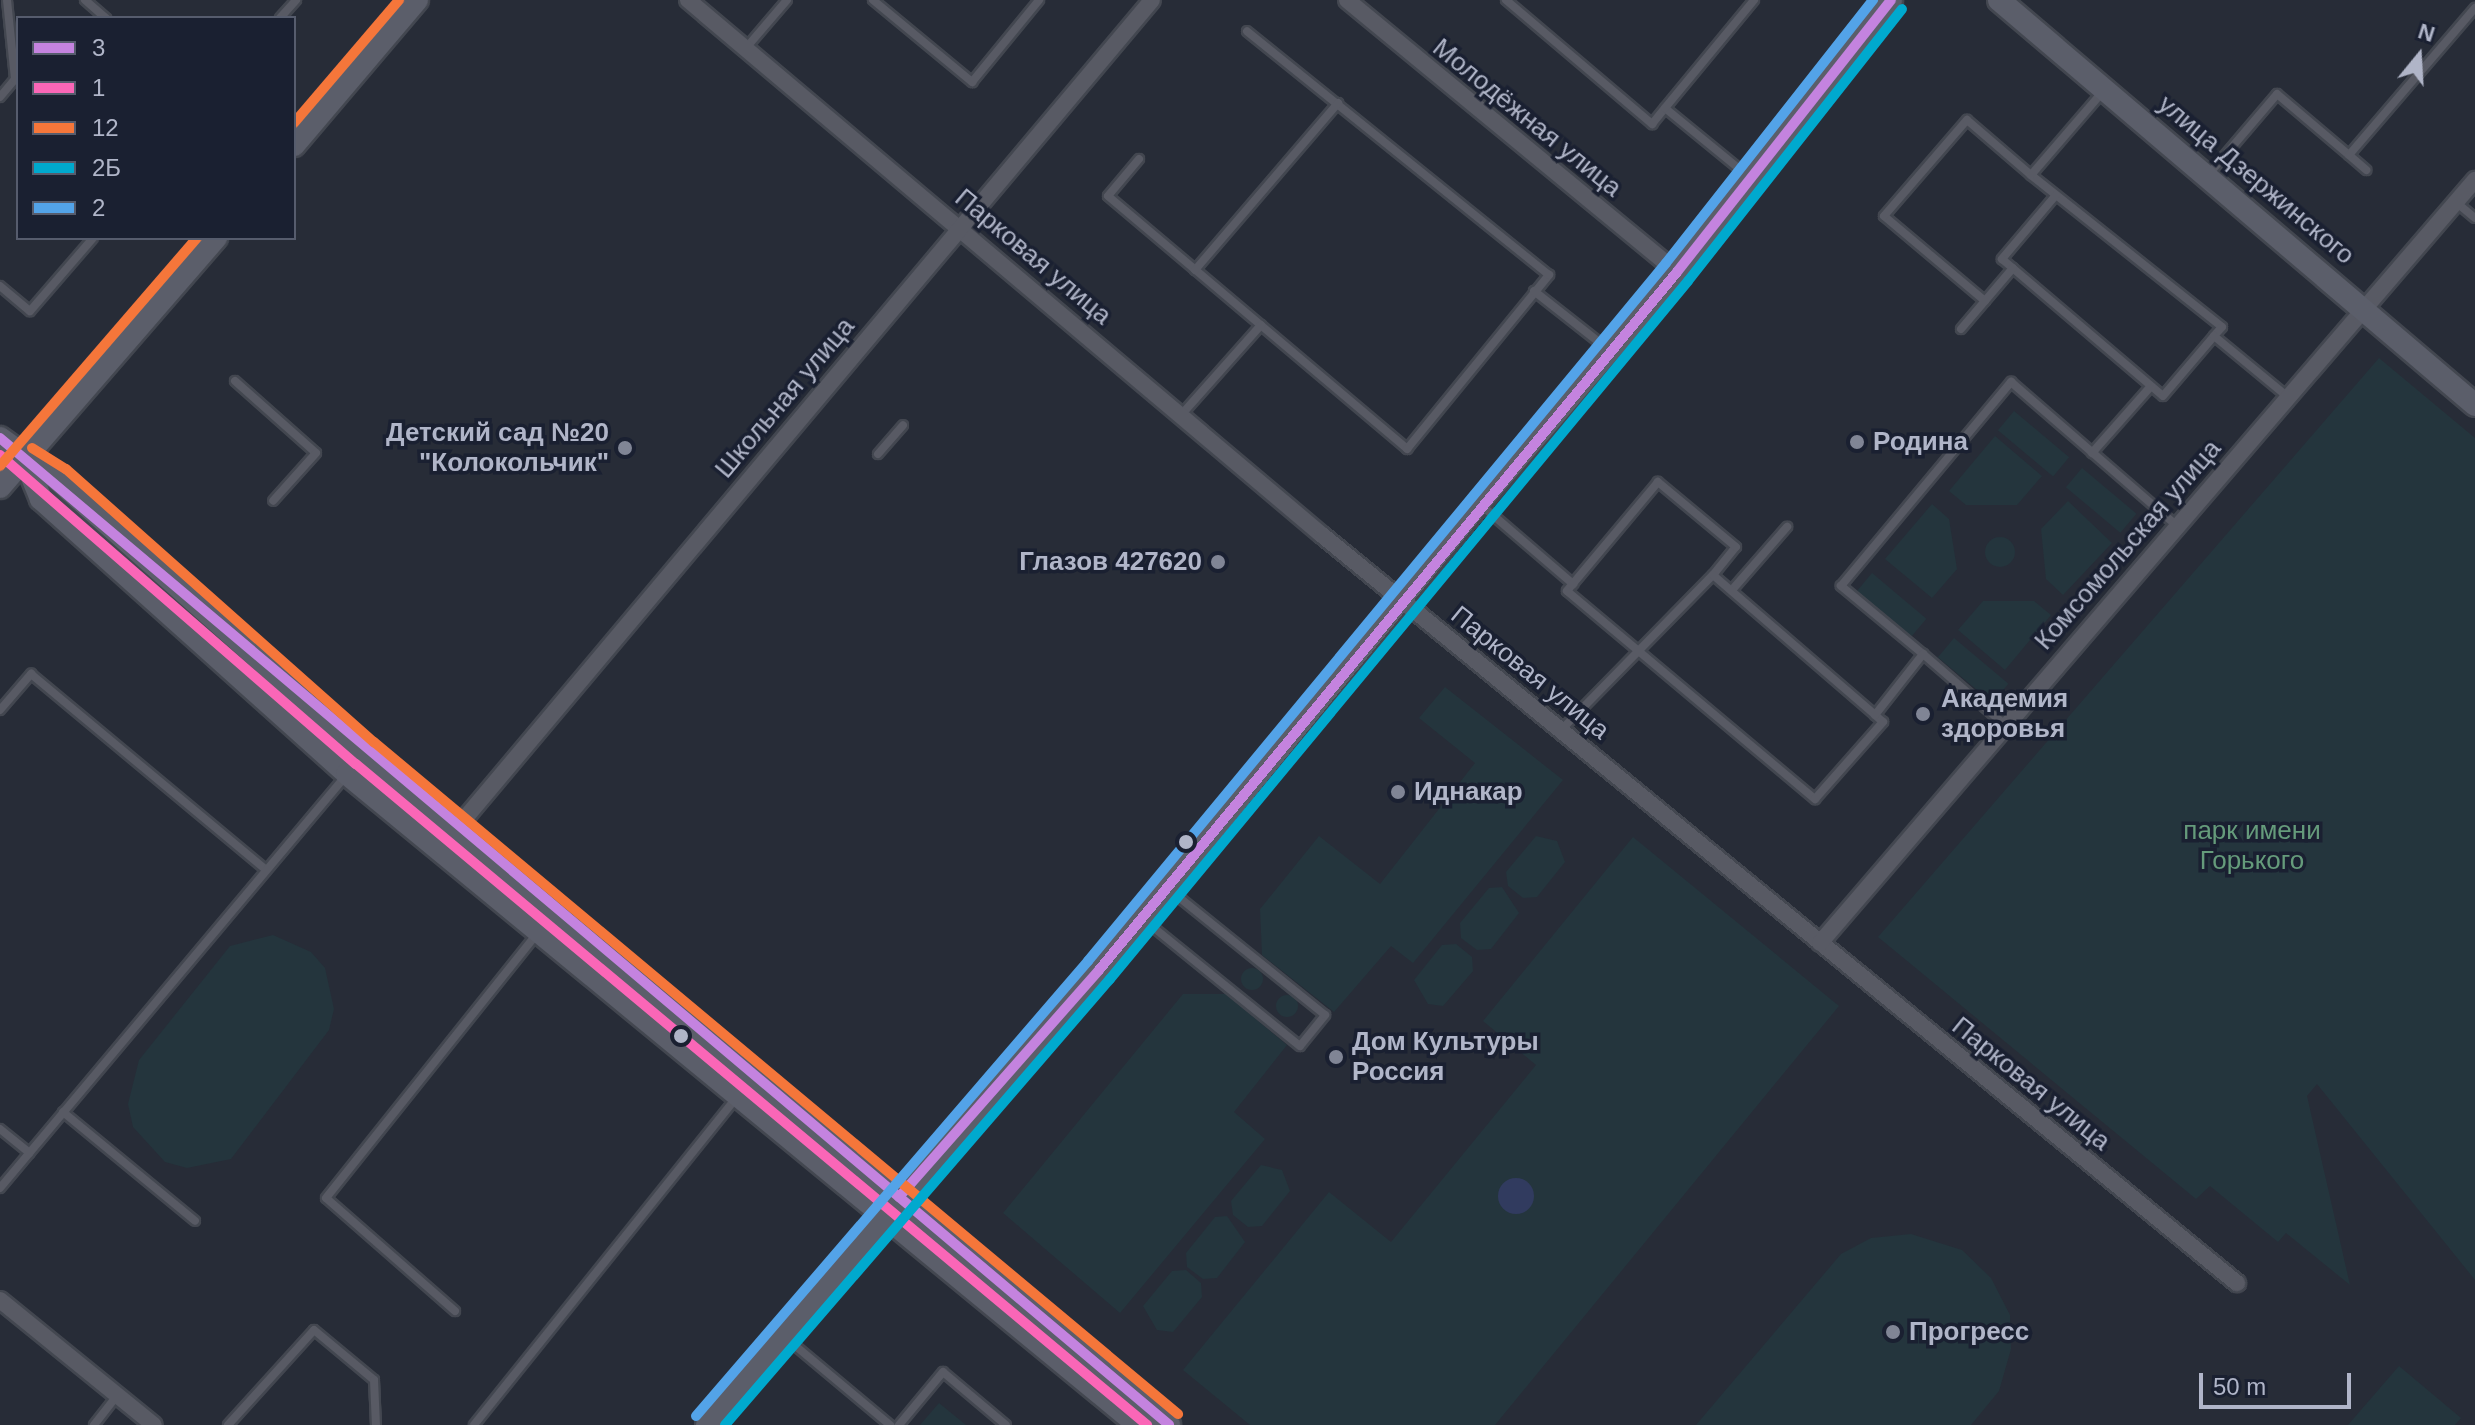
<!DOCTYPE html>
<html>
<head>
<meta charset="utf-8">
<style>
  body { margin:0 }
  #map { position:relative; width:2475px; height:1425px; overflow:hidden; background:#272c37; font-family:Arial,sans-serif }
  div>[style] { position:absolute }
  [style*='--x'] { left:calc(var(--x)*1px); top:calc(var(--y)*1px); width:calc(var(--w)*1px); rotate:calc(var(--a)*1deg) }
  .green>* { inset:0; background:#24353d; transform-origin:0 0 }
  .round { border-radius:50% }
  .water>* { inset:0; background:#313b5f }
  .roads { filter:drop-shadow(2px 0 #434750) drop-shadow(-2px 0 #434750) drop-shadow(0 2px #434750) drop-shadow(0 -2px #434750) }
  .lane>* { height:8px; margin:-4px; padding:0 4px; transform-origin:4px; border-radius:4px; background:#585a64 }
  .street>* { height:16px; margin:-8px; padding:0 8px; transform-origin:8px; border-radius:8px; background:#585a64 }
  .secondary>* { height:22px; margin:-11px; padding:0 11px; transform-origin:11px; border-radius:11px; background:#5b5e6a }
  .bus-1>* { height:10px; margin:-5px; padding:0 5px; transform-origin:5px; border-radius:5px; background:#c483df }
  .bus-2>* { height:10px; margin:-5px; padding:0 5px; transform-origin:5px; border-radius:5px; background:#fa66b7 }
  .bus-3>* { height:10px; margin:-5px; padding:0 5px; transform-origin:5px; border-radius:5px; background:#f5763a }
  .bus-4>* { height:10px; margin:-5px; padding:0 5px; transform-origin:5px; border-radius:5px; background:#00a9ce }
  .bus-5>* { height:10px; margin:-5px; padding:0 5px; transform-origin:5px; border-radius:5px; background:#53a3e8 }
  .dots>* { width:22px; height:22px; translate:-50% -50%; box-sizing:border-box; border:4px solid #1a2031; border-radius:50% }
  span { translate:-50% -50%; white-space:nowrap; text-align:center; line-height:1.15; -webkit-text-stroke:7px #1a2031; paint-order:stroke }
  .street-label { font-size:26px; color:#b0b5c8 }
  .poi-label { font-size:26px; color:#b0b5c8; font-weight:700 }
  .right { translate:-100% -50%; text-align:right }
  .left { translate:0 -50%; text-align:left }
  .park-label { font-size:26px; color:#659b7b }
  .legend { position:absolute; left:16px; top:16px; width:280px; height:224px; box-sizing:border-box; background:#1a2031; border:2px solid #565c6d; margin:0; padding:10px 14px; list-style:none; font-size:24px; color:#b0b5c8 }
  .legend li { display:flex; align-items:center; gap:16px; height:40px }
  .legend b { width:40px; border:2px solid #565c6d }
  .north { position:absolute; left:2379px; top:16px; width:80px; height:80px; -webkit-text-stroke:6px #1a2031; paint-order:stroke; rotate:18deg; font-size:22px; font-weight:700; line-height:32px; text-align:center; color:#b0b5c8 }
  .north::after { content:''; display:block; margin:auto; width:28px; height:36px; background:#b0b5c8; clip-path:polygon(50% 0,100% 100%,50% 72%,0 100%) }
  .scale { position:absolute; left:2199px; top:1373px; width:152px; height:36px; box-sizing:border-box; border:4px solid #b0b5c8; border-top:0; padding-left:10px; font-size:24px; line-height:28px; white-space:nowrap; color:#b0b5c8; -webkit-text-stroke:6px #1a2031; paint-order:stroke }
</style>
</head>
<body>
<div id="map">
  <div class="green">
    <i style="clip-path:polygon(2379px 358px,2475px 438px,2475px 1280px,2317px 1084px,2307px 1096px,2350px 1285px,2286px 1233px,2278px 1242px,2210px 1186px,2196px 1199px,1878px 937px)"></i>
    <i style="left:2014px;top:411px;width:72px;height:25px;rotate:40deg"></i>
    <i style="clip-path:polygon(1995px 436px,2042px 476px,2017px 505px,1966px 505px,1949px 491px)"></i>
    <i style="left:2082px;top:468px;width:71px;height:25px;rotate:40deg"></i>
    <i style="clip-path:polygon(2068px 501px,2112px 543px,2063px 595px,2046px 579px,2041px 529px)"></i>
    <i style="clip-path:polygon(1932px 504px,1949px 519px,1957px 569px,1932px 598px,1885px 559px)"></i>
    <i class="round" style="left:1985px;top:537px;width:30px;height:30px"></i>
    <i style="left:1872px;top:573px;width:71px;height:24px;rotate:40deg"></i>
    <i style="clip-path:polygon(1983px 601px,2034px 601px,2051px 615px,2005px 670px,1958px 630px)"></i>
    <i style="left:1954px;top:638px;width:71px;height:25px;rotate:40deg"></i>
    <i style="clip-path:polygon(1445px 687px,1563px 780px,1413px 963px,1391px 946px,1334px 1012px,1262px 955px,1260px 909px,1319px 836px,1380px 884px,1475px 763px,1419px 718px)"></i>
    <i style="clip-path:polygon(1536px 836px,1557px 841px,1565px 862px,1537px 897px,1523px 898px,1508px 886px,1506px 872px)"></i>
    <i style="clip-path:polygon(1633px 837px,1839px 1006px,1495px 1425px,1250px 1425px,1183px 1370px,1329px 1192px,1391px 1242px,1536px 1065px,1483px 1021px)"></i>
    <i style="clip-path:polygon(1502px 887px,1519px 913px,1491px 949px,1477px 950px,1461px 938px,1460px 923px,1489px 888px)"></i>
    <i style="clip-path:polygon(273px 935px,311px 952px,325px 968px,334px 1009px,329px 1030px,231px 1159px,187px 1168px,165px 1162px,133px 1127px,128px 1104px,139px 1060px,230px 946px)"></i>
    <i style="clip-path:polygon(1456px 944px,1472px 957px,1473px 971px,1443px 1006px,1428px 1004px,1414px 980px,1442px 945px)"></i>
    <i class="round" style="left:1241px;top:968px;width:22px;height:22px"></i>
    <i style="clip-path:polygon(1183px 994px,1226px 994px,1287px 1045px,1234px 1112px,1265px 1139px,1120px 1313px,1003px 1213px)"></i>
    <i class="round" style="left:1276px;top:995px;width:22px;height:22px"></i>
    <i style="clip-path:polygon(1261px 1165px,1282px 1170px,1290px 1191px,1262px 1226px,1248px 1227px,1233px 1215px,1231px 1201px)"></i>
    <i style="clip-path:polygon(1227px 1216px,1245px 1242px,1217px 1278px,1203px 1279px,1187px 1267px,1186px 1253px,1215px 1217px)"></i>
    <i style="clip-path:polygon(1911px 1234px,1962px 1250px,1991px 1278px,2010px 1315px,2011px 1349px,1999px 1391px,1971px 1425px,1696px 1425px,1841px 1254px,1871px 1238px)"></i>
    <i style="clip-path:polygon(1186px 1270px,1201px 1283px,1202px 1297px,1173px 1332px,1157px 1330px,1143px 1306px,1172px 1271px)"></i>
    <i style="clip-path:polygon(2399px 1366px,2461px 1418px,2455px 1425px,2348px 1425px)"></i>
    <i style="clip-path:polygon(939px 1403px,966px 1425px,920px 1425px)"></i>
  </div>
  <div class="water">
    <i class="round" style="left:1498px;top:1178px;width:36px;height:36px"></i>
  </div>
  <div class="roads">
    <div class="lane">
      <i style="--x:85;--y:0;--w:28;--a:41"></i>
      <i style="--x:873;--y:0;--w:129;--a:39.6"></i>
      <i style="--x:972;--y:82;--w:106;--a:-50.7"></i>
      <i style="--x:1506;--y:0;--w:192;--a:40.3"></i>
      <i style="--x:1652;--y:124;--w:21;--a:-51"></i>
      <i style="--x:280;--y:18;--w:24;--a:-48"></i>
      <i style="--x:746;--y:48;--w:63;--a:-49.5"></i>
      <i style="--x:0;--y:97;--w:23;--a:-50"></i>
      <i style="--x:15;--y:79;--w:79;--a:-95.8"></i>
      <i style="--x:2349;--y:155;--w:23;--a:41"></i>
      <i style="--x:1139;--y:159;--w:48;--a:130"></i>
      <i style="--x:1108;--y:196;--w:392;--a:40.2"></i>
      <i style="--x:1407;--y:449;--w:225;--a:-50.8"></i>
      <i style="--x:1549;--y:275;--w:388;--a:-141.1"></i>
      <i style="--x:2209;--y:174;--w:105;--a:-49.6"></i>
      <i style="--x:2277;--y:94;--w:94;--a:40.3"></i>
      <i style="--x:2349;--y:155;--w:194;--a:-49.4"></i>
      <i style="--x:2031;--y:175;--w:244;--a:38.5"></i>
      <i style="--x:2222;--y:327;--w:12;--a:132"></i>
      <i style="--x:1748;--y:176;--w:107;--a:-140.7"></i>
      <i style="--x:1665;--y:108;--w:140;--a:-50.5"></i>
      <i style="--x:2056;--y:195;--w:84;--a:130.2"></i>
      <i style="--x:2002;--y:259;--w:211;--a:40.4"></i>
      <i style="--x:2163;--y:396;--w:79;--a:-49.6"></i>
      <i style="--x:2214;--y:336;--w:96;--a:39.5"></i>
      <i style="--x:2457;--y:203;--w:23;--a:40"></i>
      <i style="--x:1195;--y:270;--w:220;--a:-49.4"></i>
      <i style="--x:0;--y:286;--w:39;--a:40"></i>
      <i style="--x:30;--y:311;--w:96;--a:-49.2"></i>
      <i style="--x:1534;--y:291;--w:95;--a:38.2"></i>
      <i style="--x:1985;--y:301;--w:132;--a:-139.9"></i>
      <i style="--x:1884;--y:216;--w:127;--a:-49.2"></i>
      <i style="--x:1967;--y:120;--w:84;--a:40.7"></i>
      <i style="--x:2031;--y:175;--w:112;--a:-49.3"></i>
      <i style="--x:1961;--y:329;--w:80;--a:-49.6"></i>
      <i style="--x:235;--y:381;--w:108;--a:41.6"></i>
      <i style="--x:316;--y:453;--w:64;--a:131.9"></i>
      <i style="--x:1182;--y:414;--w:119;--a:-48.4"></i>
      <i style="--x:2092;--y:453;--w:89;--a:-48.6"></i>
      <i style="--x:878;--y:454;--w:38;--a:-49"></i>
      <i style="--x:1480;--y:504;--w:123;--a:40.7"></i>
      <i style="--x:1713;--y:575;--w:36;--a:-51"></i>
      <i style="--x:1736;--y:547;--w:102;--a:-140.2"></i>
      <i style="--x:1658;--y:482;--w:142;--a:129.9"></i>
      <i style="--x:1567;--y:591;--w:324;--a:40"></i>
      <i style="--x:1815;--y:799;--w:103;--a:-48.6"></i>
      <i style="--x:1883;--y:722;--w:11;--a:-139"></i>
      <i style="--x:1732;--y:590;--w:84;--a:-48.9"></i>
      <i style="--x:1923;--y:654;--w:107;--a:-140.3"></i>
      <i style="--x:1841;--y:586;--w:266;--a:-50.2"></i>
      <i style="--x:2011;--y:382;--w:220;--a:40.9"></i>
      <i style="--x:0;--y:710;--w:48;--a:-49.3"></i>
      <i style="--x:31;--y:674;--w:305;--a:39.8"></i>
      <i style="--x:1563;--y:728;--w:214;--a:-45.6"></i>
      <i style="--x:1713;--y:575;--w:214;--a:40.8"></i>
      <i style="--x:1875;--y:715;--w:78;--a:-51.8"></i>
      <i style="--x:1923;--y:654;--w:107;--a:40.8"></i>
      <i style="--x:1143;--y:919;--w:202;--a:39"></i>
      <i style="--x:1300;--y:1046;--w:40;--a:-51"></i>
      <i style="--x:1325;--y:1015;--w:201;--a:-141.1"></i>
      <i style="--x:63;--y:1112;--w:171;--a:39.5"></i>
      <i style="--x:0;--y:1129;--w:38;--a:39"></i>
      <i style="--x:0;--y:1188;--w:566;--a:-50.01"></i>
      <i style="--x:455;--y:1311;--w:171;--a:-138.8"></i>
      <i style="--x:326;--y:1198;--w:364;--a:-51.4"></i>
      <i style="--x:786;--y:1338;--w:136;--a:39.9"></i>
      <i style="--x:94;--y:1425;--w:37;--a:-52"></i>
      <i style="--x:228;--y:1425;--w:128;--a:-47.8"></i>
      <i style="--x:314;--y:1330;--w:78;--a:39.8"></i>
      <i style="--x:374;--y:1380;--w:45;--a:87.5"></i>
      <i style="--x:474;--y:1425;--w:419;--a:-51.3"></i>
      <i style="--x:899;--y:1425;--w:69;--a:-50.3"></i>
      <i style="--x:943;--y:1372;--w:82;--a:40.1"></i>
    </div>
    <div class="street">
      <i style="--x:688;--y:0;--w:830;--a:40.16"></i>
      <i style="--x:1322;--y:535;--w:1182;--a:39.27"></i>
      <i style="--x:1347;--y:0;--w:428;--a:39.5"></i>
      <i style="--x:456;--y:829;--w:1082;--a:-49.98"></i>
      <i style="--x:1820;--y:943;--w:1006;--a:-49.36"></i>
      <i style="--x:0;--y:1300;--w:198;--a:39.1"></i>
    </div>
    <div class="secondary">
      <i style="--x:1999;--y:0;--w:625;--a:40.39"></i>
      <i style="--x:294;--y:145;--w:190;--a:-49.7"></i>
      <i style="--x:0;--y:438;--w:70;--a:35.7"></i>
      <i style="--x:57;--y:479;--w:412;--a:41.7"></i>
      <i style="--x:365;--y:753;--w:1048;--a:39.89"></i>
      <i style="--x:25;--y:460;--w:42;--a:67.7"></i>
      <i style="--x:41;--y:499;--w:411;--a:41.9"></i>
      <i style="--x:347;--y:774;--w:1024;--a:39.45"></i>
      <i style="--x:0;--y:487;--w:330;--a:-49.1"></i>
      <i style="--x:707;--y:1425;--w:601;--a:-49.25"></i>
      <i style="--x:1099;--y:970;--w:602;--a:-50.86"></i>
      <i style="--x:1479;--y:503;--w:304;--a:-49.4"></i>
      <i style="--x:1677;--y:272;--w:346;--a:-51.8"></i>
    </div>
  </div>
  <div class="bus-1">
    <i style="--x:0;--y:438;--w:1530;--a:40.17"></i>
    <i style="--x:899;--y:1197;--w:303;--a:-48.6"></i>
    <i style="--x:1099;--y:970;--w:906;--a:-50.37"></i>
    <i style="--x:1677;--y:272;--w:346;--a:-51.8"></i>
  </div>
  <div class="bus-2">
    <i style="--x:0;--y:455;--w:471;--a:41"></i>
    <i style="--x:356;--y:764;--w:1031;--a:39.88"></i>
  </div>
  <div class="bus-3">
    <i style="--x:294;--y:123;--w:162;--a:-49.5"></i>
    <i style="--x:32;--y:448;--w:40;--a:32"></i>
    <i style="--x:66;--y:469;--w:412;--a:41.6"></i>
    <i style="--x:374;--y:742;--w:1048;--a:39.89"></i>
    <i style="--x:0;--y:466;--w:301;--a:-49.2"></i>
  </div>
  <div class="bus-4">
    <i style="--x:725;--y:1425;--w:589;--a:-49.2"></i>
    <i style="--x:1110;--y:979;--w:906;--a:-50.37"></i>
    <i style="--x:1688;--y:281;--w:346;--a:-51.8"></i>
  </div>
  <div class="bus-5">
    <i style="--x:696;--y:1416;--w:601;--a:-49.25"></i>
    <i style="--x:1088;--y:961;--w:906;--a:-50.37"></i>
    <i style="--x:1666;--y:263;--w:335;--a:-51.8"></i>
  </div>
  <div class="dots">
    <i style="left:1857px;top:442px;background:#808595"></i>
    <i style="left:625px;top:448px;background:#808595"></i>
    <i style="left:1218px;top:562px;background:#808595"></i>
    <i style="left:1923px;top:714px;background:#808595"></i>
    <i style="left:1398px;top:792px;background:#808595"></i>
    <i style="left:1186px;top:842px;background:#b0b5c8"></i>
    <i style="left:681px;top:1036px;background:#b0b5c8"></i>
    <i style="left:1336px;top:1057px;background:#808595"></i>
    <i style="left:1893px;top:1332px;background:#808595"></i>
  </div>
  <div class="street-label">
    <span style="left:1527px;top:118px;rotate:39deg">Молодёжная улица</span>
    <span style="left:2256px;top:180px;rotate:40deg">улица Дзержинского</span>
    <span style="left:1033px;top:257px;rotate:40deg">Парковая улица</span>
    <span style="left:785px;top:398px;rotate:-50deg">Школьная улица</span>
    <span style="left:2128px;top:545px;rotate:-49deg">Комсомольская улица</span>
    <span style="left:1530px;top:673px;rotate:39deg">Парковая улица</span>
    <span style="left:2031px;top:1084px;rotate:39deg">Парковая улица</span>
  </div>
  <div class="poi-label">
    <span class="right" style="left:609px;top:448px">Детский сад №20<br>"Колокольчик"</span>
    <span class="left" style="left:1873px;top:442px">Родина</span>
    <span class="right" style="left:1202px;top:562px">Глазов 427620</span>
    <span class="left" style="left:1941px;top:714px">Академия<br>здоровья</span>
    <span class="left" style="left:1414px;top:792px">Иднакар</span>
    <span class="left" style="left:1352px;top:1057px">Дом Культуры<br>Россия</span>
    <span class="left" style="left:1909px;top:1332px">Прогресс</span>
  </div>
  <div class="park-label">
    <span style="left:2252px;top:846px">парк имени<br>Горького</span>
  </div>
  <ul class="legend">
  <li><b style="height:10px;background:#c483df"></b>3</li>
  <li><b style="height:10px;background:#fa66b7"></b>1</li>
  <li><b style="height:10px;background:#f5763a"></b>12</li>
  <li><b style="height:10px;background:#00a9ce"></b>2Б</li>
  <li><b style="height:10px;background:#53a3e8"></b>2</li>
  </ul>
  <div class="north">N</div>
  <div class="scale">50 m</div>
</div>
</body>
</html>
